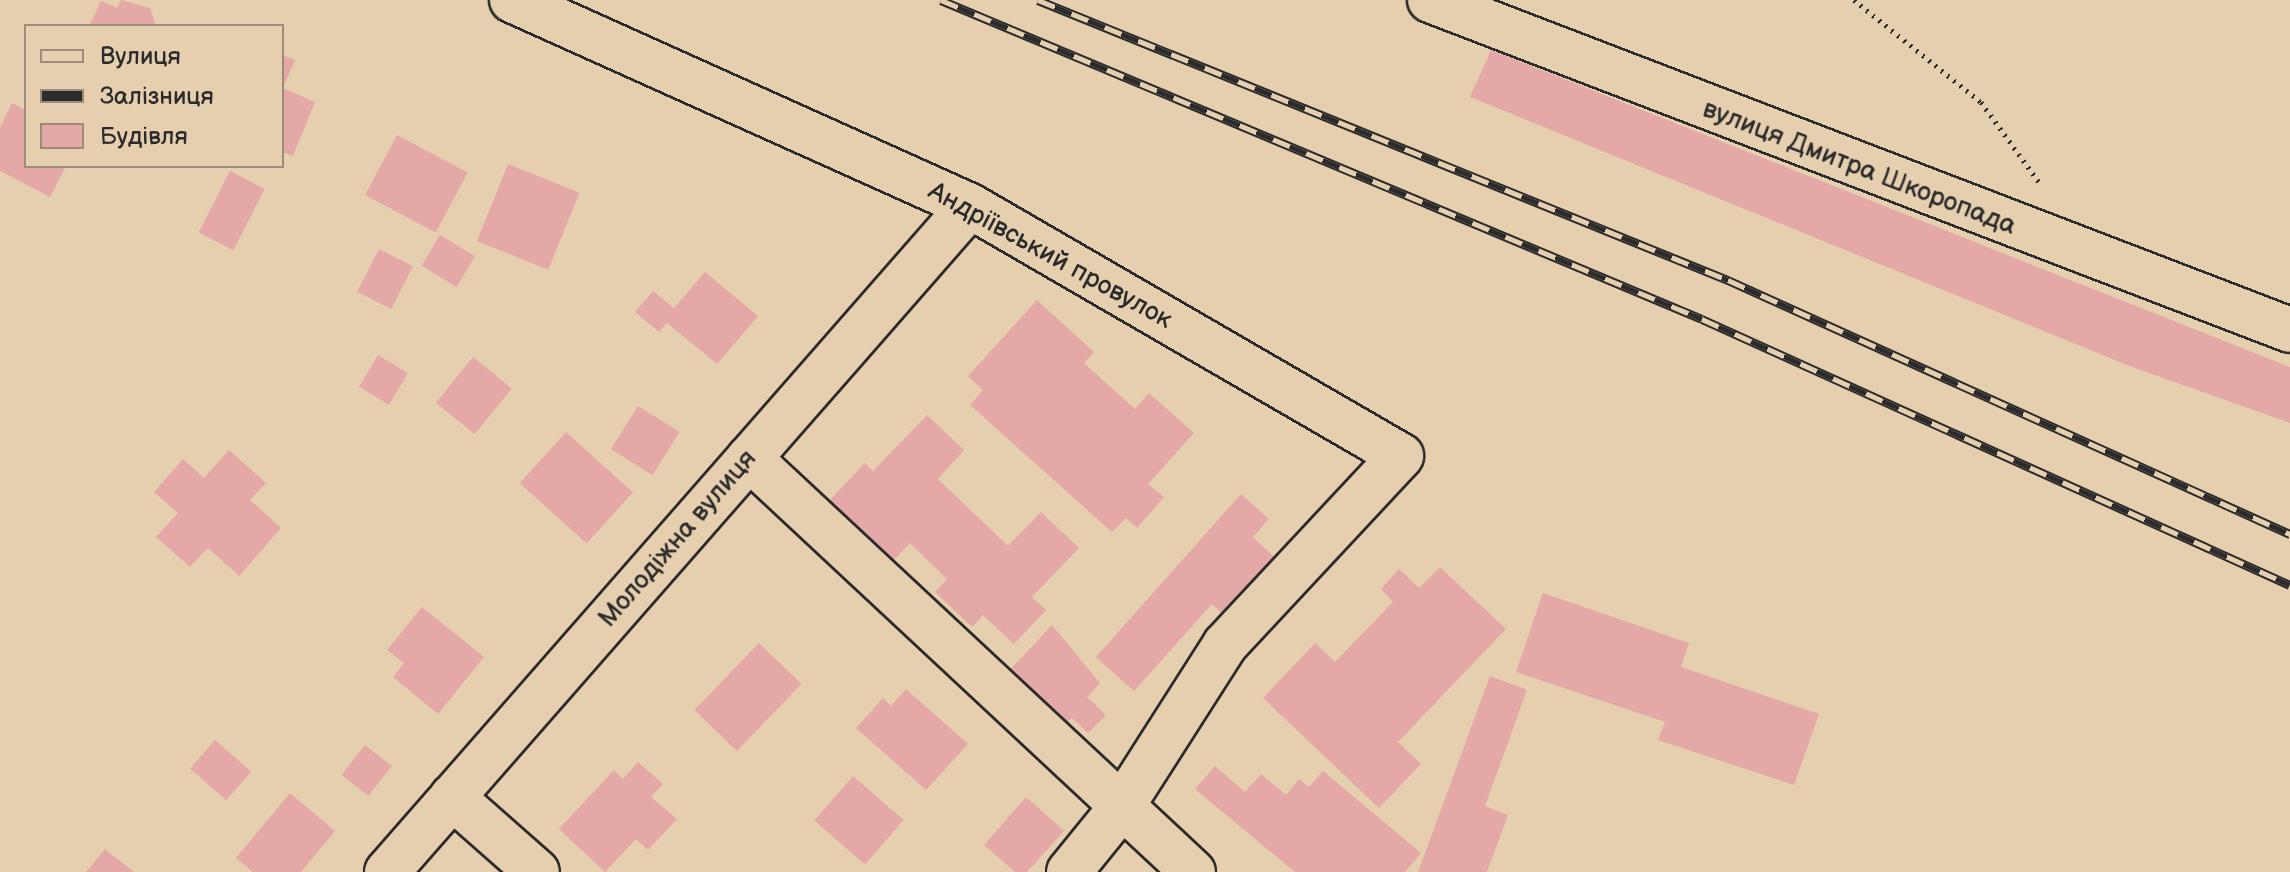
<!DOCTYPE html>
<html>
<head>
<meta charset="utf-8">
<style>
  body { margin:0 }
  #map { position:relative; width:2290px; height:872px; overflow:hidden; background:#e6cfaf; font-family:"Balsamiq Sans",sans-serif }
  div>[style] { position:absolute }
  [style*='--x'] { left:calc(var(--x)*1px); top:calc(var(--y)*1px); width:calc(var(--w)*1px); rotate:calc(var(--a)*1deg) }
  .building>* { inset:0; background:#e4a9a7; transform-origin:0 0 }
  .path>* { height:5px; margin-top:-2.5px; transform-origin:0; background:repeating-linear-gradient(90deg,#2b2b2b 0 2px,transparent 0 8px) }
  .roads { filter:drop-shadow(2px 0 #2b2b2b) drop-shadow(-2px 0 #2b2b2b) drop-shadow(0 2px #2b2b2b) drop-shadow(0 -2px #2b2b2b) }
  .minor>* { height:44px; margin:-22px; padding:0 22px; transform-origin:22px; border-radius:22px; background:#e6cfaf }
  .rail>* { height:9px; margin-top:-4.5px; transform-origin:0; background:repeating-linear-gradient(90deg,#e6cfaf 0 18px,#2b2b2b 0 36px); box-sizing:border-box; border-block:2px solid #2b2b2b }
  span { translate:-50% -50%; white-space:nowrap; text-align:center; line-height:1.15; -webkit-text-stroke:7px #e6cfaf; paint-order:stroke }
  .street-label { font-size:26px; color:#2b2b2b }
  .legend { position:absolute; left:24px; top:24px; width:260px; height:144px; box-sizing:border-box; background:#e6cfaf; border:2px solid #9b8d7a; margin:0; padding:10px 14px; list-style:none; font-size:24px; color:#2b2b2b }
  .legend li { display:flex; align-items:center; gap:16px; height:40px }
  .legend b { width:40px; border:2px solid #9b8d7a }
</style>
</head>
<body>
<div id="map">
  <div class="building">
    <i style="clip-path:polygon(121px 0,150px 8px,156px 26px,89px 26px,101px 1px,117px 8px)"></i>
    <i style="clip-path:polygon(1491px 50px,2290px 367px,2290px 423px,2132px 367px,1470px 97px)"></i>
    <i style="clip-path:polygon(282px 55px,295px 60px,283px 88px,315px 102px,293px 156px,282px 152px)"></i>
    <i style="clip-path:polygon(12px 103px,26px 110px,26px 166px,66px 166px,50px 197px,0 171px,0 127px)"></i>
    <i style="left:397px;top:135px;width:80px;height:68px;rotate:28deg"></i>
    <i style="left:508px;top:164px;width:77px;height:83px;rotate:22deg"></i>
    <i style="left:230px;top:171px;width:39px;height:69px;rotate:27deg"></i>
    <i style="left:440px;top:235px;width:41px;height:36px;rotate:31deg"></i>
    <i style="left:379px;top:249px;width:38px;height:48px;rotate:27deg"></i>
    <i style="clip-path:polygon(705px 272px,758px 316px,717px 364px,667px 323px,659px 332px,635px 312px,653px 291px,674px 308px)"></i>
    <i style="clip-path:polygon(1037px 300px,1094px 352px,1084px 363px,1135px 409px,1149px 393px,1194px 433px,1148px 484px,1164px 497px,1137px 528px,1126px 518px,1112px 532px,970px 405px,983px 390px,968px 376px)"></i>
    <i style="left:378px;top:355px;width:35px;height:37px;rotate:31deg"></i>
    <i style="left:473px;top:357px;width:50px;height:59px;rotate:39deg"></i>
    <i style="left:638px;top:406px;width:49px;height:51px;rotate:32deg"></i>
    <i style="clip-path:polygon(927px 415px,964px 450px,938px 479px,1008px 546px,1041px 512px,1079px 548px,1032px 597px,1046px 610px,1014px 644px,983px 615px,972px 627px,935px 592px,947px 579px,910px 543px,891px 563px,828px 502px,865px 463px,873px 471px)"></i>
    <i style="left:566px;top:432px;width:90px;height:69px;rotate:42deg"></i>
    <i style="clip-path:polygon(229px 450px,266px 483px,250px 500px,281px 528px,239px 576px,208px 548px,190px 567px,156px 537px,178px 513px,154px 492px,183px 459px,204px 478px)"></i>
    <i style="clip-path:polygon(1241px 494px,1269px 519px,1253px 537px,1274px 557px,1223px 614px,1212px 604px,1134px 691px,1096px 657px)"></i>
    <i style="clip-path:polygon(1440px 567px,1506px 629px,1398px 742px,1421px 764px,1379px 808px,1263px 698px,1315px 643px,1335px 662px,1393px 602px,1381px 589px,1399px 569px,1419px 588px)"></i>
    <i style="clip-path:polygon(1543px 593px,1689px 643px,1681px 667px,1819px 714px,1794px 785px,1658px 740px,1665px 722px,1516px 672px)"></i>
    <i style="clip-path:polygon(422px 607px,484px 657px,438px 714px,393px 677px,404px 663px,387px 650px)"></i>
    <i style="clip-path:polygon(1052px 625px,1100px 683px,1087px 697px,1106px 715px,1088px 733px,1072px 718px,1066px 723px,1009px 671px)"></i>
    <i style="left:759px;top:643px;width:59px;height:93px;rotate:44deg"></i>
    <i style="clip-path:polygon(1490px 676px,1527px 690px,1485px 806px,1508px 815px,1487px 872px,1418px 872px)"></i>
    <i style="clip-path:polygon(906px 689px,968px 744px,926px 790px,856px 728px,883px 698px,891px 706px)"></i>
    <i style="left:215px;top:740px;width:48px;height:38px;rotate:41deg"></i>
    <i style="left:365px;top:745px;width:34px;height:38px;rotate:38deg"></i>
    <i style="clip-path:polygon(638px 762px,663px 784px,651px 797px,677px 819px,648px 850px,636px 839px,605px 872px,559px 829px,614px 770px,623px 779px)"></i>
    <i style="clip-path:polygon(1215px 766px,1245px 792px,1261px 774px,1286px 795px,1299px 779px,1309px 787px,1323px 771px,1421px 853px,1405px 872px,1295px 872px,1195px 789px)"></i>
    <i style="left:853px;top:776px;width:67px;height:59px;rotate:41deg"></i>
    <i style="clip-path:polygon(290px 793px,335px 831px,301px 872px,253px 872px,236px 858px)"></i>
    <i style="clip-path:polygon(1026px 797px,1064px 831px,1027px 872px,1015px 872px,984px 845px)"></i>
    <i style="clip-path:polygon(105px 849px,134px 872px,86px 872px)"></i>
  </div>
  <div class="path">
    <i style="--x:1854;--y:0;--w:163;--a:38.8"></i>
    <i style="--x:1981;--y:102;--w:99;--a:54.1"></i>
  </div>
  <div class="roads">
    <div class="minor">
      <i style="--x:512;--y:0;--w:502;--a:24.22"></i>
      <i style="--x:970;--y:206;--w:498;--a:30.1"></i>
      <i style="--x:1401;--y:456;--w:258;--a:133"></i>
      <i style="--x:1225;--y:645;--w:195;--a:122.6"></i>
      <i style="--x:1120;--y:809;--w:81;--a:129"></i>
      <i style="--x:1430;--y:0;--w:921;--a:20.99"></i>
      <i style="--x:749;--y:458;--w:607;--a:43"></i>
      <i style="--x:452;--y:797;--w:113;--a:41.4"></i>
      <i style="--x:387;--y:872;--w:885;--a:-48.8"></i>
    </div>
  </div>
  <div class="rail">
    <i style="--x:941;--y:0;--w:825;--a:22.74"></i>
    <i style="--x:1702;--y:319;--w:645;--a:24.34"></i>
    <i style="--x:1038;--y:0;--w:745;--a:22.09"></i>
    <i style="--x:1728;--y:280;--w:617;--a:24.32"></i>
  </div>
  <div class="street-label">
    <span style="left:1859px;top:168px;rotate:21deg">вулиця Дмитра Шкоропада</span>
    <span style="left:1050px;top:256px;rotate:29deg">Андріївський провулок</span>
    <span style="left:678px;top:539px;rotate:-49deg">Молодіжна вулиця</span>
  </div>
  <ul class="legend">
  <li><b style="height:10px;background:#e6cfaf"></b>Вулиця</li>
  <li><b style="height:10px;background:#2b2b2b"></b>Залізниця</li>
  <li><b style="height:22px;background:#e4a9a7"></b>Будівля</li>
  </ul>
</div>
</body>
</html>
